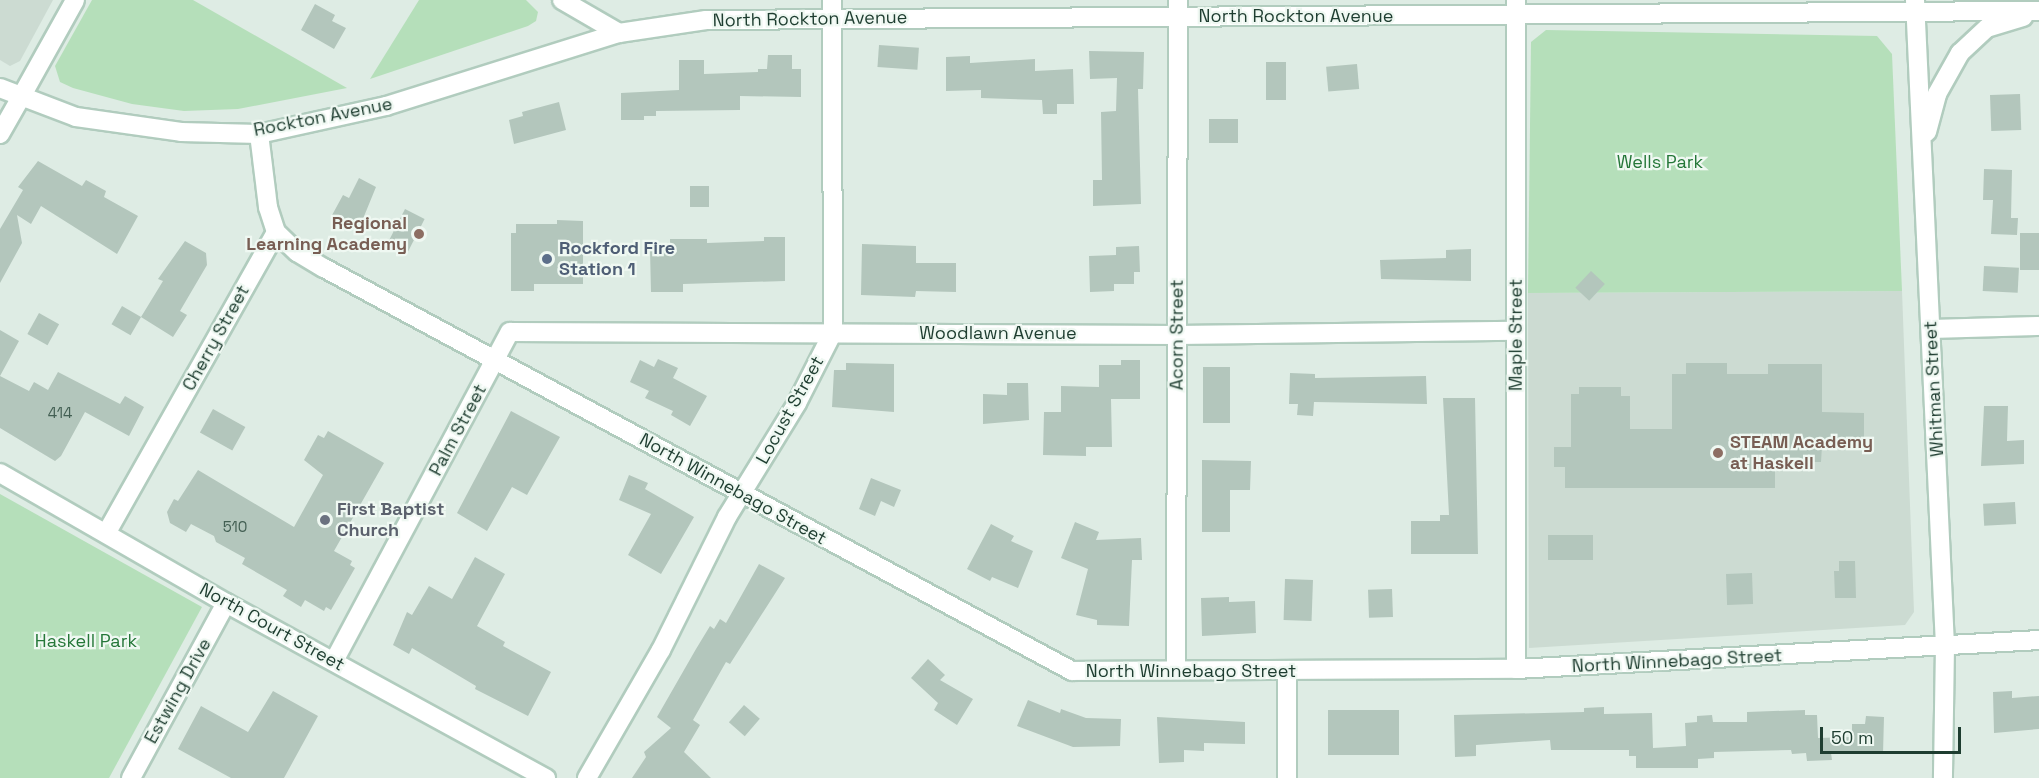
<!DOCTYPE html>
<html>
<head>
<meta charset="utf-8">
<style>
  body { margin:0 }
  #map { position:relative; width:2039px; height:778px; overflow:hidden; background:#deece4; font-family:"Space Grotesk",sans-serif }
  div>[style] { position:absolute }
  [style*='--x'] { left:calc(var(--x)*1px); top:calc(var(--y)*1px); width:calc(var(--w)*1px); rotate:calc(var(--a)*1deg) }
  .built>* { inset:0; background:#ccdbd2 }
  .green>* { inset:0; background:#b5dfba }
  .building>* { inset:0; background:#b3c6bc; transform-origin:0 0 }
  .roads { filter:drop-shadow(2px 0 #b1ccbe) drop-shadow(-2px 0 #b1ccbe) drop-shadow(0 2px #b1ccbe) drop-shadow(0 -2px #b1ccbe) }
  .street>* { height:18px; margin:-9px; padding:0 9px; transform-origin:9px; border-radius:9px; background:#fff }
  .secondary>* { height:18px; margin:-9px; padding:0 9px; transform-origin:9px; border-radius:9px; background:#fff }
  .dots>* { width:16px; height:16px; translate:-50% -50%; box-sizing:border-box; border:3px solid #eff8f2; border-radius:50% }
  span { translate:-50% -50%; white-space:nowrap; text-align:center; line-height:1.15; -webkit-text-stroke:4.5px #eff8f2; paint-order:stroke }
  .number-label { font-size:15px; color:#435f53 }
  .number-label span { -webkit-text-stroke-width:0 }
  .street-label { font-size:18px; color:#1e3d30 }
  .park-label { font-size:18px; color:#257739 }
  .education-label { font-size:18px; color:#785e54; font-weight:700 }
  .right { translate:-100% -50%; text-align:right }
  .left { translate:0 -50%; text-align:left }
  .service-label { font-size:18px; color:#4e5e75; font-weight:700 }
  .worship-label { font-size:18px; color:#5b616d; font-weight:700 }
  .scale { position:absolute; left:1820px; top:727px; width:141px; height:27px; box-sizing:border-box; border:3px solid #1e3d30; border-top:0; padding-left:8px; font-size:18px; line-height:21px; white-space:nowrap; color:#1e3d30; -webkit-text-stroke:4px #eff8f2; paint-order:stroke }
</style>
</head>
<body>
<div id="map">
  <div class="built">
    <i style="clip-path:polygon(0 0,53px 0,20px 61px,10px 66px,0 60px)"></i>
    <i style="clip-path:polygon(1902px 291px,1914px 612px,1905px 625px,1529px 648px,1528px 293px)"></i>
  </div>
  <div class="green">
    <i style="clip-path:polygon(92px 0,193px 0,347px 88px,238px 109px,184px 111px,132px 104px,73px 88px,60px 82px,55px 66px)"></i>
    <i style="clip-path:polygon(419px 0,526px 0,538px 12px,536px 21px,528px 26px,370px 79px)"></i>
    <i style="clip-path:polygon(1546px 30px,1877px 36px,1892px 54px,1902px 291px,1528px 293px,1531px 42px)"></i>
    <i style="clip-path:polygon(0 494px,202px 607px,109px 778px,0 778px)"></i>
  </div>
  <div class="building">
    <i style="clip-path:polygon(315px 4px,335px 15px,332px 21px,346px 28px,334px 49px,301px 30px)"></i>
    <i style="left:879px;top:45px;width:40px;height:22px;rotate:4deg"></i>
    <i style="clip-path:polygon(1089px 51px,1144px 52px,1143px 89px,1138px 89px,1141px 204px,1093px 206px,1093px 180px,1102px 180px,1101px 112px,1116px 111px,1117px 78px,1090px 79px)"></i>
    <i style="clip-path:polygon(768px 55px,792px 55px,792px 69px,801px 69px,801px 97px,740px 96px,740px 110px,656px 111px,656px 116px,644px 116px,644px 120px,621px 120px,621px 93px,679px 90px,679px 60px,704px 60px,704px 74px,758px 72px,758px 69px,767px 69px)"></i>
    <i style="clip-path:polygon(970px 56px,970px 63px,1035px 59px,1035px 71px,1073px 69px,1074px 104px,1057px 104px,1057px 114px,1043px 114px,1042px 100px,981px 98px,981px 90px,946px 91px,946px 57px)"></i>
    <i style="left:1266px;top:62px;width:20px;height:38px"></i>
    <i style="left:1357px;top:64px;width:25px;height:31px;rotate:85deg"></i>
    <i style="left:2020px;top:94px;width:36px;height:30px;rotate:88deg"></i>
    <i style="clip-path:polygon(559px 102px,566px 130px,514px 144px,509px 120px,523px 116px,522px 112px)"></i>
    <i style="left:1238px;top:119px;width:24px;height:29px;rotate:90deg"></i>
    <i style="clip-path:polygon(38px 161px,82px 186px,86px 180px,106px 191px,104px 197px,138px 216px,117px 254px,41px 206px,31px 224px,17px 215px,22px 243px,0 283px,0 229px,23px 190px,18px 187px)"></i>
    <i style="clip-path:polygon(1984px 169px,2012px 170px,2011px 218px,2018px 218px,2017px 235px,1991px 234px,1993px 200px,1983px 200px)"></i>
    <i style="clip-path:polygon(359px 178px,376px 187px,358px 231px,331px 217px,343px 195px,349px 198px)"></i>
    <i style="left:690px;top:186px;width:19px;height:21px"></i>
    <i style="left:405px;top:209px;width:22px;height:40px;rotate:27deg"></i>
    <i style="clip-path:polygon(557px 220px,583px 221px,583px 284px,534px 284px,534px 291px,511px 291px,511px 233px,516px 233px,516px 224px,557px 224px)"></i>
    <i style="left:2020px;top:233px;width:19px;height:37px"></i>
    <i style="clip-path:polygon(764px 237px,785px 237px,785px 281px,683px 284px,683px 292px,651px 292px,650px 250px,670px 250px,670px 239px,707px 239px,707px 243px,764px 241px)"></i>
    <i style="clip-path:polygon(185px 241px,206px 253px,207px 265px,180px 311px,187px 315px,173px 337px,141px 317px,163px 281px,158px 279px)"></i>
    <i style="clip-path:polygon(862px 244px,916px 246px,916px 263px,956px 263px,956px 292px,916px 291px,915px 297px,861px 295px)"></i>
    <i style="clip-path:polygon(1139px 246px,1140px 272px,1134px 272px,1134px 284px,1114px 284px,1114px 291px,1090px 292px,1089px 256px,1116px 255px,1116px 247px)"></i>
    <i style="clip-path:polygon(1471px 249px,1471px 281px,1381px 279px,1380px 260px,1446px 258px,1446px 250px)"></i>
    <i style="left:1984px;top:266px;width:35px;height:25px;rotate:3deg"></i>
    <i style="left:1591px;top:271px;width:19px;height:23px;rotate:43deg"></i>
    <i style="left:122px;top:306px;width:22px;height:21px;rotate:30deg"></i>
    <i style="left:39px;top:313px;width:23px;height:24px;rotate:29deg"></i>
    <i style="clip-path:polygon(0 330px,19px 341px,0 376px,29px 391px,34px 382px,48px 390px,58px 372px,120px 404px,125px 396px,144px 407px,129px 436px,85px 412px,61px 456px,55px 461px,0 428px)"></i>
    <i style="clip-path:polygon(658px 359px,678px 368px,673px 378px,707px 396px,690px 426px,671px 415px,673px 411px,645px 398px,649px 391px,630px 382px,640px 360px,654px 367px)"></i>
    <i style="clip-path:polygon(1121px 360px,1140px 360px,1140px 399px,1111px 399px,1112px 447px,1086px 447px,1086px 456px,1043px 455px,1044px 412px,1061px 412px,1061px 386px,1099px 387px,1099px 365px,1121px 365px)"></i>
    <i style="clip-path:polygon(846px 363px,894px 364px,894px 412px,832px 407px,834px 370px,846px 370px)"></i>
    <i style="clip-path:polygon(1686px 363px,1727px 363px,1727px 374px,1768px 374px,1768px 364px,1822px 364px,1822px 412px,1864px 413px,1864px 447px,1822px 446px,1821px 462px,1775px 462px,1775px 488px,1565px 488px,1565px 467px,1554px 467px,1554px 447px,1571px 447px,1571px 394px,1579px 394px,1579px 387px,1621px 387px,1621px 396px,1630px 396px,1630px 429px,1672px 429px,1672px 374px,1686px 374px)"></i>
    <i style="left:1203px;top:367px;width:27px;height:56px"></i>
    <i style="clip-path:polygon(1290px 373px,1315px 374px,1315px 378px,1426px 376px,1427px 404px,1314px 402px,1313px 416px,1297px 415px,1298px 404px,1289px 404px)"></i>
    <i style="clip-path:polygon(1007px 383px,1028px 383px,1029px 420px,983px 424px,983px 394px,1007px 395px)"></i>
    <i style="clip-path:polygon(1443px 398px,1475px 398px,1478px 554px,1411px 554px,1411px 521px,1440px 521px,1440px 515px,1449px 515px)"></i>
    <i style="clip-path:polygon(1984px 406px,2008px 406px,2007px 441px,2024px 440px,2024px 464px,1981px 466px)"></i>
    <i style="left:213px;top:409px;width:37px;height:27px;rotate:29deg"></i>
    <i style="clip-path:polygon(511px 411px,560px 437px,527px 495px,512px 487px,487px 531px,457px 513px)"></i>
    <i style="clip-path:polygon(328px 431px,384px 463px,334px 551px,352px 561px,350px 565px,355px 568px,331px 610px,326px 607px,324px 611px,305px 600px,301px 607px,283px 596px,287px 590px,242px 564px,245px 558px,216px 542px,214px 536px,191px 524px,186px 532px,170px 523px,167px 512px,174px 499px,178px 501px,198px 470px,294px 527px,323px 475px,304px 460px,318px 435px,324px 438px)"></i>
    <i style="clip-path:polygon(1202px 460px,1251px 461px,1250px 490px,1230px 490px,1230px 532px,1202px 532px)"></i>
    <i style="clip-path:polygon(629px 475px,648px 483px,645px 489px,694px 517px,661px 574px,628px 555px,651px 514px,619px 500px)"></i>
    <i style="clip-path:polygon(871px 478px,901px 490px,894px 507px,881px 501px,875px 516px,859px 509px)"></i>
    <i style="left:2015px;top:502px;width:22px;height:32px;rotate:87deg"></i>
    <i style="clip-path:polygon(1075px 522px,1099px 532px,1096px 540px,1141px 538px,1142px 560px,1132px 560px,1129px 626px,1097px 625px,1097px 620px,1076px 615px,1088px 569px,1061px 558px)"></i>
    <i style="clip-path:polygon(991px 524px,1014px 536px,1011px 541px,1033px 551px,1018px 588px,992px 577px,990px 581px,967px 569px)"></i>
    <i style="left:1548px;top:535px;width:45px;height:25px"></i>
    <i style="clip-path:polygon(475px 557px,505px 574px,477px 626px,505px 642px,503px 646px,551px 672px,528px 716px,475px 689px,476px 686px,412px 648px,409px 654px,393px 645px,407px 612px,412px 615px,429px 586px,452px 599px)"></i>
    <i style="clip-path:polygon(1839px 561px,1855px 561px,1856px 598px,1835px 598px,1834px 571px,1839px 571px)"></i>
    <i style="clip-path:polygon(759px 564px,785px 578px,730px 664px,726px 662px,693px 720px,700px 725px,684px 752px,711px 778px,632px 778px,646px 757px,644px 752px,671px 728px,657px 717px,696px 649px,710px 626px,714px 629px,720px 619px,726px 623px)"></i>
    <i style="left:1752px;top:573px;width:31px;height:26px;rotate:88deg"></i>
    <i style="left:1285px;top:579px;width:28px;height:41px;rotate:2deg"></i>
    <i style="left:1392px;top:589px;width:28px;height:24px;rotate:88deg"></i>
    <i style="clip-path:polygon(1229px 597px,1229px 602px,1255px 601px,1256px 633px,1202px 636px,1201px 598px)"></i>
    <i style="clip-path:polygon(928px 659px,945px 675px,940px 680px,973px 699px,957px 725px,934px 710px,938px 703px,911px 678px)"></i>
    <i style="clip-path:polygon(273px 691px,318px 716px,284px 778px,231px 778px,178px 749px,201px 706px,248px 732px)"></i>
    <i style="clip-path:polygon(2012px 691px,2012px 698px,2039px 696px,2039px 729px,1994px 733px,1993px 692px)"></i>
    <i style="clip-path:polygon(1028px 700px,1060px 713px,1061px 709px,1086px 718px,1121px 719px,1120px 746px,1073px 747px,1017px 726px)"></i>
    <i style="left:744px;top:705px;width:21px;height:23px;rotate:41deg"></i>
    <i style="clip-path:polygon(1604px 707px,1604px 714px,1652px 713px,1653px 748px,1686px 746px,1685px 723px,1697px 722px,1697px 716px,1712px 715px,1713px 722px,1747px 722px,1747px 712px,1805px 710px,1805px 715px,1817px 715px,1818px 738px,1852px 737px,1852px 724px,1865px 724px,1866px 716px,1884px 717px,1883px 754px,1831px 753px,1832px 760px,1807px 761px,1806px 753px,1792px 754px,1791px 750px,1714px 752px,1714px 758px,1698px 759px,1698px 768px,1636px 768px,1636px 756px,1629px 756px,1629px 750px,1551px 750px,1550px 740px,1476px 745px,1476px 756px,1455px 757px,1454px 715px,1584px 712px,1584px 708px)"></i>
    <i style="left:1399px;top:710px;width:45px;height:71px;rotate:90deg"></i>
    <i style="clip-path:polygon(1157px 717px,1245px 722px,1245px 744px,1204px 743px,1204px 751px,1184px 750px,1184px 762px,1159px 763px)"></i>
  </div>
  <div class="roads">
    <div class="street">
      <i style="--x:562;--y:0;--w:66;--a:30.1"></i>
      <i style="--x:1516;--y:0;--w:669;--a:90"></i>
      <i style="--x:20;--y:99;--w:113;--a:-60.9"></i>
      <i style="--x:276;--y:232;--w:29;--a:44"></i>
      <i style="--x:297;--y:252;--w:31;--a:31"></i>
      <i style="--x:324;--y:268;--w:850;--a:28.31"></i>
      <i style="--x:1072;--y:671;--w:444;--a:-0.3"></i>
      <i style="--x:1516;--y:669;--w:524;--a:-3.17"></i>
      <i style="--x:1931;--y:329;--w:108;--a:-1.6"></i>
      <i style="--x:0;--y:473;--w:261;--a:29.9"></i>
      <i style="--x:226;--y:603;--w:365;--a:28.7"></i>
      <i style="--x:107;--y:532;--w:344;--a:-60.6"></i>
      <i style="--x:276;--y:232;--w:26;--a:-108"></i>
      <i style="--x:268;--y:207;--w:74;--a:-97"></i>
      <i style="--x:334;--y:661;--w:373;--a:-61.9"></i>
      <i style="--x:510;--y:332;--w:667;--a:0.26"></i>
      <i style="--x:1177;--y:335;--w:339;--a:-0.7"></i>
      <i style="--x:1176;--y:669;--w:669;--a:-89.83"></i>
      <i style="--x:1287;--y:671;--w:107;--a:90"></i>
      <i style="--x:131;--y:778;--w:199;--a:-61.5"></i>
    </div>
    <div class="secondary">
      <i style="--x:1915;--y:0;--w:647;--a:87.34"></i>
      <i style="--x:1945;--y:646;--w:132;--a:90.9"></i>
      <i style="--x:0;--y:88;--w:81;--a:20.9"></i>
      <i style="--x:76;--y:117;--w:106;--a:8.1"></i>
      <i style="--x:181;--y:132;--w:78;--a:1.5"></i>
      <i style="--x:259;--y:134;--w:130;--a:-12.4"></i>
      <i style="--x:386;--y:106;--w:244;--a:-17.4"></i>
      <i style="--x:619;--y:33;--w:88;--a:-8.5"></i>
      <i style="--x:706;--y:20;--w:1333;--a:-0.39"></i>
      <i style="--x:1927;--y:132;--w:39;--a:-75"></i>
      <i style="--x:1937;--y:94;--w:47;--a:-60.7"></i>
      <i style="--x:1960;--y:53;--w:37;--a:-43"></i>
      <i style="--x:1987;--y:28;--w:38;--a:-17"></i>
      <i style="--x:0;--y:134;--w:40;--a:-60.3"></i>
      <i style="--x:587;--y:778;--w:148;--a:-60"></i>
      <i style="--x:661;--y:650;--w:148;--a:-63.6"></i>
      <i style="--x:727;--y:517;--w:134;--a:-58.4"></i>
      <i style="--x:797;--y:403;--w:80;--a:-63.1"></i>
      <i style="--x:833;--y:332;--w:332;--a:-90.2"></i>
    </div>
  </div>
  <div class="dots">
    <i style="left:419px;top:234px;background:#8d6e63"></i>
    <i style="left:547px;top:259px;background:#5c6f8a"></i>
    <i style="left:1718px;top:453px;background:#8d6e63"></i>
    <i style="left:325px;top:520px;background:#6b7280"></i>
  </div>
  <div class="number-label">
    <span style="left:60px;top:413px">414</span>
    <span style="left:235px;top:527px">510</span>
  </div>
  <div class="street-label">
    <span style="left:1296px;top:16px">North Rockton Avenue</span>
    <span style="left:810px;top:19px;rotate:-1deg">North Rockton Avenue</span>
    <span style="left:323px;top:117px;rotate:-11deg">Rockton Avenue</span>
    <span style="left:998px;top:333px">Woodlawn Avenue</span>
    <span style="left:1177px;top:335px;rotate:-90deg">Acorn Street</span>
    <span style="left:1516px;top:335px;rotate:-90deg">Maple Street</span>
    <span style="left:216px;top:338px;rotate:-61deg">Cherry Street</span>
    <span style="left:1934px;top:389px;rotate:-93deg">Whitman Street</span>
    <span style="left:790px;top:410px;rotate:-61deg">Locust Street</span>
    <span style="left:458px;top:430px;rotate:-62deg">Palm Street</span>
    <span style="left:733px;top:489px;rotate:29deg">North Winnebago Street</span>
    <span style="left:272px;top:627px;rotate:29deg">North Court Street</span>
    <span style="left:1677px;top:661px;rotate:-3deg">North Winnebago Street</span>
    <span style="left:1191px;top:671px">North Winnebago Street</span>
    <span style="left:178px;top:691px;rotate:-61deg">Estwing Drive</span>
  </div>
  <div class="park-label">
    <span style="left:1660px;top:162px">Wells Park</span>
    <span style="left:86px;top:641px">Haskell Park</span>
  </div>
  <div class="education-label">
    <span class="right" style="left:407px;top:234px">Regional<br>Learning Academy</span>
    <span class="left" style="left:1730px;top:453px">STEAM Academy<br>at Haskell</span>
  </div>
  <div class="service-label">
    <span class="left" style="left:559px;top:259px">Rockford Fire<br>Station 1</span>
  </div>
  <div class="worship-label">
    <span class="left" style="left:337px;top:520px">First Baptist<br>Church</span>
  </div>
  <div class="scale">50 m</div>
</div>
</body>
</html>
